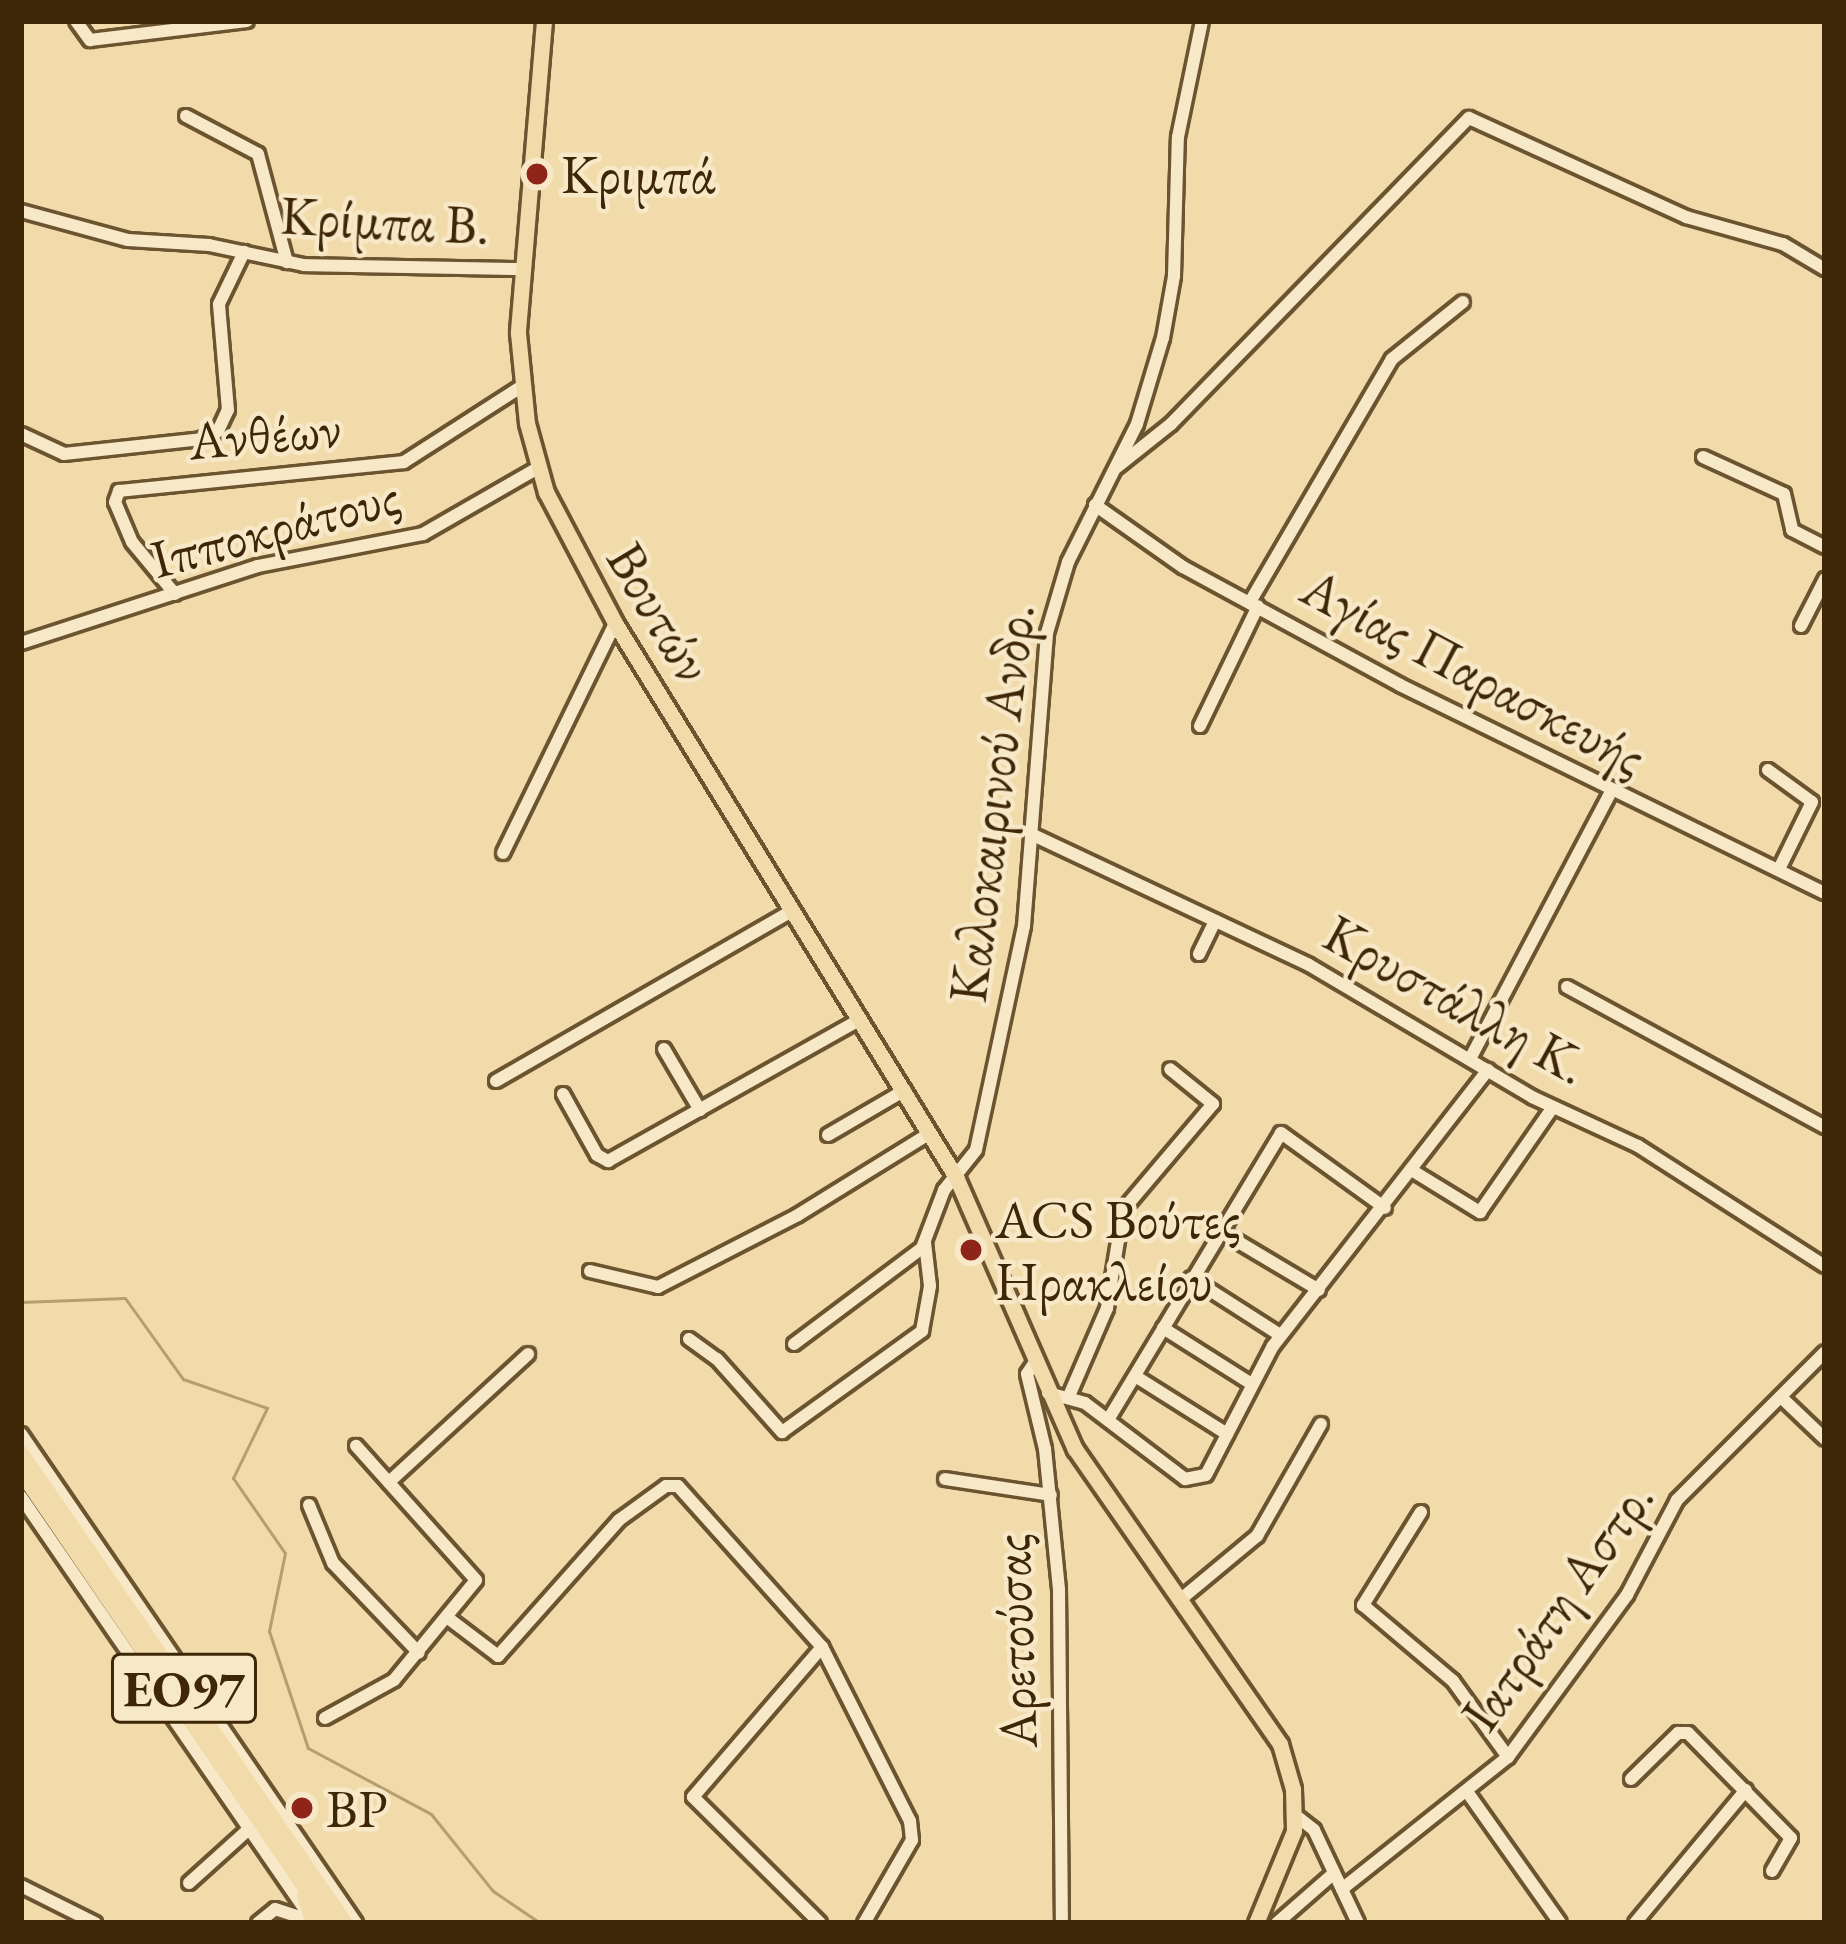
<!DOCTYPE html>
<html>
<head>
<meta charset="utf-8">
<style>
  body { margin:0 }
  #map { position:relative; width:1846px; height:1944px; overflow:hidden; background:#f2dbaa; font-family:"EB Garamond",serif }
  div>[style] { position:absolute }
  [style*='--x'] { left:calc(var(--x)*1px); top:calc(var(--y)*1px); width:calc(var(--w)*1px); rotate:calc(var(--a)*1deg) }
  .stream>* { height:3px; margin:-1.5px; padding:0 1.5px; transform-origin:1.5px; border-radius:1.5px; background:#b59e72 }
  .roads { filter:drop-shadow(3px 0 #6b542f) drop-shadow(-3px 0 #6b542f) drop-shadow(0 3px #6b542f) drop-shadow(0 -3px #6b542f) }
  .minor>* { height:12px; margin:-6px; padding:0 6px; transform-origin:6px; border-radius:6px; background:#f7e8c8 }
  .major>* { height:15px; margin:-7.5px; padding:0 7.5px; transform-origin:7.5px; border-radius:7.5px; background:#f2dbaa }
  .dots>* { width:33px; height:33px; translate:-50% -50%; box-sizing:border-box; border:6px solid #f7e8c8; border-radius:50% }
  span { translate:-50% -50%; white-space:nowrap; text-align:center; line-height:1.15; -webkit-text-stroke:9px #f7e8c8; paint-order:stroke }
  .shield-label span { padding:3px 9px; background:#f7e8c8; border:3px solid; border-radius:9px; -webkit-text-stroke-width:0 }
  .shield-label { font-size:51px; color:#3e2706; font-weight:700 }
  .poi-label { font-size:54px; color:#3e2706 }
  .left { translate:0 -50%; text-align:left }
  .street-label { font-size:54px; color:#3e2706 }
  .frame { position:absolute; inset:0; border:24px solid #3e2706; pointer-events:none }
</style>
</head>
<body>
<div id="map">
  <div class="stream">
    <i style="--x:21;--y:1302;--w:104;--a:-2.2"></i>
    <i style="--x:125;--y:1298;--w:100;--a:54.4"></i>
    <i style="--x:183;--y:1379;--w:89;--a:19"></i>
    <i style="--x:267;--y:1408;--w:78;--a:115.9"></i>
    <i style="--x:233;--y:1478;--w:91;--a:55.3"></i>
    <i style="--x:285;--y:1553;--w:80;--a:101.6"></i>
    <i style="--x:269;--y:1631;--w:123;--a:71.6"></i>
    <i style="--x:308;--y:1748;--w:140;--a:28.2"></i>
    <i style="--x:431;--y:1814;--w:99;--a:51.2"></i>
    <i style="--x:493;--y:1891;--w:57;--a:34.2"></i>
  </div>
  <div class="roads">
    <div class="minor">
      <i style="--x:76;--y:21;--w:24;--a:54"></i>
      <i style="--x:90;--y:40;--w:158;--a:-6.9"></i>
      <i style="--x:186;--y:116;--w:81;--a:27.8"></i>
      <i style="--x:258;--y:154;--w:112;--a:75"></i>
      <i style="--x:21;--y:211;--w:111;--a:15.2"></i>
      <i style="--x:128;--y:240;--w:81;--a:3.5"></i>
      <i style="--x:209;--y:245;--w:97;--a:11.9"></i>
      <i style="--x:304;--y:265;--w:217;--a:1.1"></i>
      <i style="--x:21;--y:434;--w:47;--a:24.9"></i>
      <i style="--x:64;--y:454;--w:138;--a:-6.2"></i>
      <i style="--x:201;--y:439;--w:19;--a:-25"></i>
      <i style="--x:218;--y:431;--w:23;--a:-65"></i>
      <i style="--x:228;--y:410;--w:106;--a:-94.9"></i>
      <i style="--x:219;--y:304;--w:58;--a:-64.3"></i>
      <i style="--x:1703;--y:457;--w:89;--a:24.6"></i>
      <i style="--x:1784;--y:494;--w:37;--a:77"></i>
      <i style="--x:1792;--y:530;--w:37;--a:27"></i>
      <i style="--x:1117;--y:467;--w:69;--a:-38.5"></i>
      <i style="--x:1171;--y:424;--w:427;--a:-45.8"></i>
      <i style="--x:1469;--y:118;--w:239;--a:24.5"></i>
      <i style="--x:1686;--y:217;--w:101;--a:15.6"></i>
      <i style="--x:1783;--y:244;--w:49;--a:30.8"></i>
      <i style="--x:1095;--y:505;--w:108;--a:35.2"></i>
      <i style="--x:1183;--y:567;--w:247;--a:28.5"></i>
      <i style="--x:1400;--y:685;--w:473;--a:26.1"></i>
      <i style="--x:175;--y:594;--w:67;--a:-129.6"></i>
      <i style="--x:132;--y:542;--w:43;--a:-113"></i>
      <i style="--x:115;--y:502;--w:12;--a:-70"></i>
      <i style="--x:119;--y:491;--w:286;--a:-5.8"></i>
      <i style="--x:404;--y:462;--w:139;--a:-32.7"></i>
      <i style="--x:1250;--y:602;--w:281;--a:-59.7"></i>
      <i style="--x:1392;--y:359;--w:91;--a:-38.8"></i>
      <i style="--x:1801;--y:626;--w:53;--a:-62.9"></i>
      <i style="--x:21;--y:643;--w:249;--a:-18"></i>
      <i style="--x:258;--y:566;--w:168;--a:-11"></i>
      <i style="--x:423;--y:534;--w:133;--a:-29.9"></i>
      <i style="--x:1200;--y:726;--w:133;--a:-64.2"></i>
      <i style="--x:1768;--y:770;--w:54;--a:36"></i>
      <i style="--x:1812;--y:802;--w:75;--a:116.2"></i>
      <i style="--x:1031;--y:834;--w:307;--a:25.2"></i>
      <i style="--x:1309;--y:965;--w:259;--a:30.6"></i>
      <i style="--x:1532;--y:1097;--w:117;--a:24.8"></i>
      <i style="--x:1638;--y:1146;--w:222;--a:32.7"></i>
      <i style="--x:503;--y:853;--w:256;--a:-64"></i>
      <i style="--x:1199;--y:954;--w:37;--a:-64"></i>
      <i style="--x:1567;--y:987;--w:294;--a:28.5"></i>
      <i style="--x:664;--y:1049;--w:71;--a:59.5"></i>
      <i style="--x:1470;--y:1059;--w:301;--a:-62.2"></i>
      <i style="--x:496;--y:1081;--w:343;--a:-29.9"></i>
      <i style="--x:563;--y:1094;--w:70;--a:60.9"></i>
      <i style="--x:597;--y:1155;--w:13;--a:29"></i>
      <i style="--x:608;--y:1161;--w:290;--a:-29.3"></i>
      <i style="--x:828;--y:1135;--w:89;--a:-30.3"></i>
      <i style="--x:1413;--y:1171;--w:79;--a:31.5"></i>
      <i style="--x:1480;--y:1212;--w:128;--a:-55.2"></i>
      <i style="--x:1220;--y:1231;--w:115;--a:30.8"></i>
      <i style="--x:590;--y:1271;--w:70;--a:13.2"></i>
      <i style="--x:658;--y:1287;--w:157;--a:-27.2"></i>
      <i style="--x:798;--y:1215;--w:155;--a:-31.8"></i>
      <i style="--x:1191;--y:1278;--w:106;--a:32.6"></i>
      <i style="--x:1163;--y:1328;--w:103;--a:32.3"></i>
      <i style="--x:689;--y:1339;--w:34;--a:36"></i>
      <i style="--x:717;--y:1359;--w:98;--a:48.3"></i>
      <i style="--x:782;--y:1432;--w:173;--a:-35.8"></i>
      <i style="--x:922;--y:1331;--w:46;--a:-79.9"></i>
      <i style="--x:930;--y:1286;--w:43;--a:-96.6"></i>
      <i style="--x:794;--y:1344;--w:160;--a:-36.9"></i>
      <i style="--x:922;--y:1248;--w:62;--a:-69.2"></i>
      <i style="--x:944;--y:1190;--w:51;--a:-51.3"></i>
      <i style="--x:976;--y:1150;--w:229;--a:-77.9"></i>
      <i style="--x:1024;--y:926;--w:294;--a:-85.5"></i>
      <i style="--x:1047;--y:633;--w:74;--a:-73.5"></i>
      <i style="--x:1068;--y:562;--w:154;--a:-63.4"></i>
      <i style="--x:1137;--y:424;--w:90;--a:-73.2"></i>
      <i style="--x:1163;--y:338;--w:63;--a:-79.9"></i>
      <i style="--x:1174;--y:276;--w:139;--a:-88.4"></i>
      <i style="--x:1178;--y:137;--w:118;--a:-78.3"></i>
      <i style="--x:1035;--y:1362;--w:14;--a:124"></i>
      <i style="--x:1027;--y:1374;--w:77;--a:76.5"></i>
      <i style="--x:1045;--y:1449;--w:141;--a:84.3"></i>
      <i style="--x:1059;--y:1589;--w:334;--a:89.5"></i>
      <i style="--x:1135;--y:1376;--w:109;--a:32.2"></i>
      <i style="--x:1048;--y:1393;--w:38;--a:15"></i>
      <i style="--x:1085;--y:1403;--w:126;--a:37.2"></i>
      <i style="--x:1185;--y:1479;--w:21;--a:-11"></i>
      <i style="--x:1206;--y:1475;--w:145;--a:-62.6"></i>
      <i style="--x:1273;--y:1346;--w:350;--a:-52.1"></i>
      <i style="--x:1069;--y:1396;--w:96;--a:-66.6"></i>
      <i style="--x:1107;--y:1308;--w:99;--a:-80.7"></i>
      <i style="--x:1123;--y:1210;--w:139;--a:-49.7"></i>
      <i style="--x:1213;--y:1104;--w:55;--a:-140.9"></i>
      <i style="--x:1782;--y:1398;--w:59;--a:43.6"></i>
      <i style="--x:1108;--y:1420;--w:335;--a:-58.9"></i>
      <i style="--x:1281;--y:1133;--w:128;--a:35.8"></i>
      <i style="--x:21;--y:1434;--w:593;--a:55.59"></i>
      <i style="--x:945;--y:1479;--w:107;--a:8.6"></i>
      <i style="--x:389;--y:1482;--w:189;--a:-42.6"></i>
      <i style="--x:21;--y:1497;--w:503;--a:55.46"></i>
      <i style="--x:309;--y:1505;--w:63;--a:67.5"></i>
      <i style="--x:333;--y:1563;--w:124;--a:46.3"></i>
      <i style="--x:1421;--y:1512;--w:110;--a:121.9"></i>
      <i style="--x:1363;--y:1605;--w:118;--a:40.2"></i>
      <i style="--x:1453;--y:1681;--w:94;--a:54.1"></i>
      <i style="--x:1181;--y:1599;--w:99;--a:-39.7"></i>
      <i style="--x:1257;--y:1536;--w:129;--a:-60.3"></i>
      <i style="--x:448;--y:1618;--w:63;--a:37.2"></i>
      <i style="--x:498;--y:1656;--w:182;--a:-48.3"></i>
      <i style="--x:619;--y:1520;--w:58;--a:-35.9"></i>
      <i style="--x:666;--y:1486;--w:12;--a:0"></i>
      <i style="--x:678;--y:1486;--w:216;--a:48.2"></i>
      <i style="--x:822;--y:1647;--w:195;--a:63.2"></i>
      <i style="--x:910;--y:1821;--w:19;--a:84"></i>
      <i style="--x:912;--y:1840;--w:96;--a:120"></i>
      <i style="--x:325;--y:1718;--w:79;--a:-28.8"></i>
      <i style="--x:394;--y:1680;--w:129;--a:-50.6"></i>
      <i style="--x:476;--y:1580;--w:180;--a:-131.8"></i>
      <i style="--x:1631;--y:1779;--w:66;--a:-44.4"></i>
      <i style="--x:1678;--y:1733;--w:10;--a:0"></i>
      <i style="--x:1688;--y:1733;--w:147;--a:45.6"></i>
      <i style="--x:1791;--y:1838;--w:38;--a:120"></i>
      <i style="--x:1468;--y:1793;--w:159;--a:54.7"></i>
      <i style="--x:1295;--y:1815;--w:24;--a:38"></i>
      <i style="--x:1314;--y:1830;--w:103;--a:64.7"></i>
      <i style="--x:189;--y:1883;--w:81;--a:-42"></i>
      <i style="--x:21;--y:1886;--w:83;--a:26.6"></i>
      <i style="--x:1342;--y:1889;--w:212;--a:-38.5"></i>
      <i style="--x:1508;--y:1757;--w:201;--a:-53.7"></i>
      <i style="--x:1627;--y:1595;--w:107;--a:-62.2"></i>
      <i style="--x:1677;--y:1500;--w:209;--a:-45"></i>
      <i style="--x:258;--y:1923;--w:22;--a:-39"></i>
      <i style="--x:275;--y:1909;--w:38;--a:18"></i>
      <i style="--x:820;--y:1923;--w:179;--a:-135.2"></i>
      <i style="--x:693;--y:1797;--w:198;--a:-49.3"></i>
      <i style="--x:1277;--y:1923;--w:74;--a:-41.2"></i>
      <i style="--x:1635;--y:1923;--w:173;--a:-50.2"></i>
    </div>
    <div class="major">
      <i style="--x:544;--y:21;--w:313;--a:94.8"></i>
      <i style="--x:518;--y:333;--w:90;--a:84.3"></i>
      <i style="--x:527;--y:423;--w:72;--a:74.6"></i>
      <i style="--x:546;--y:492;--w:148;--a:62.2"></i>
      <i style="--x:615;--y:623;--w:651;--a:58.39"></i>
      <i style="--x:956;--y:1177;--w:297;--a:66.4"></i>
      <i style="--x:1075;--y:1449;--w:359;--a:55.2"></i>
      <i style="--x:1280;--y:1744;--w:47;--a:73.9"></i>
      <i style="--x:1293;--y:1789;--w:42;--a:88.6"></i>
      <i style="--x:1294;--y:1831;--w:100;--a:112.4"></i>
      <i style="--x:21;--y:1453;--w:571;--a:55.42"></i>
      <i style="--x:21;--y:1472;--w:546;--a:55.67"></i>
      <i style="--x:304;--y:1895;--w:27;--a:73"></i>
    </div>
  </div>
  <div class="dots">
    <i style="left:537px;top:174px;background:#8f2418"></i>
    <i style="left:971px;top:1250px;background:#8f2418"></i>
    <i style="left:302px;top:1808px;background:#8f2418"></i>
  </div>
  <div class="shield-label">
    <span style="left:184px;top:1688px">ΕΟ97</span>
  </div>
  <div class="poi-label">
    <span class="left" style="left:561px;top:174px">Κριμπά</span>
    <span class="left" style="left:995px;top:1250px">ACS Βούτες<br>Ηρακλείου</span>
    <span class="left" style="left:326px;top:1808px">BP</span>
  </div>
  <div class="street-label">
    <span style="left:385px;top:220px;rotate:3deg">Κρίμπα Β.</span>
    <span style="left:265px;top:434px;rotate:-5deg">Ανθέων</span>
    <span style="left:275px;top:527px;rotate:-15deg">Ιπποκράτους</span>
    <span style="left:660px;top:612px;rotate:59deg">Βουτών</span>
    <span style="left:1474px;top:672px;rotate:28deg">Αγίας Παρασκευής</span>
    <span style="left:991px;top:803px;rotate:-83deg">Καλοκαιρινού Ανδρ.</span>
    <span style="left:1456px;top:999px;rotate:29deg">Κρυστάλλη Κ.</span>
    <span style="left:1557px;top:1605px;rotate:-55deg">Ιατράτη Αστρ.</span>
    <span style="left:1014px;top:1641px;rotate:-92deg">Αρετούσας</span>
  </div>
  <div class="frame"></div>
</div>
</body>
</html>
